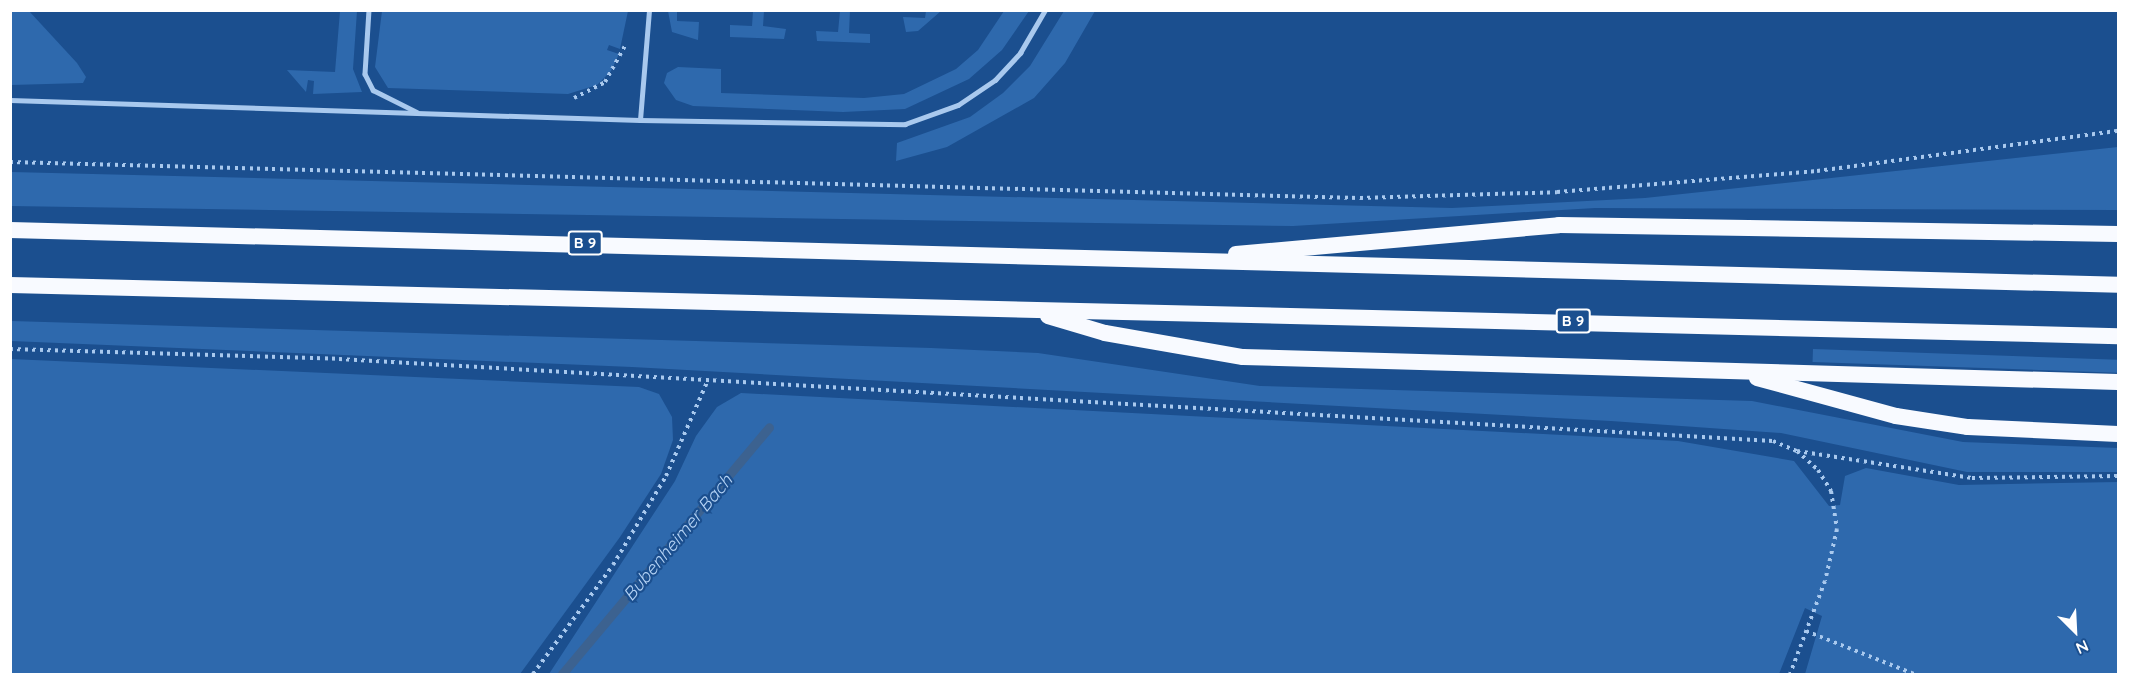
<!DOCTYPE html>
<html>
<head>
<meta charset="utf-8">
<style>
  body { margin:0 }
  #map { position:relative; width:2129px; height:685px; overflow:hidden; background:#1b4f8f; font-family:Quicksand,sans-serif }
  div>[style] { position:absolute }
  [style*='--x'] { left:calc(var(--x)*1px); top:calc(var(--y)*1px); width:calc(var(--w)*1px); rotate:calc(var(--a)*1deg) }
  .green>* { inset:0; background:#2e69ad; transform-origin:0 0 }
  .stream>* { height:9px; margin:-4.5px; padding:0 4.5px; transform-origin:4.5px; border-radius:4.5px; background:#3c6290 }
  .path>* { height:4px; margin-top:-2px; transform-origin:0; background:repeating-linear-gradient(90deg,#a9c9ee 0 3px,transparent 0 7.5px) }
  .service>* { height:4.5px; margin:-2.25px; padding:0 2.25px; transform-origin:2.25px; border-radius:2.25px; background:#a9c9ee }
  .trunk>* { height:16px; margin:-8px; padding:0 8px; transform-origin:8px; border-radius:8px; background:#f8faff }
  span { translate:-50% -50%; white-space:nowrap; text-align:center; line-height:1.15; -webkit-text-stroke:4.5px #1b4f8f; paint-order:stroke }
  .shield-label span { padding:2px 4px; background:#1b4f8f; border:2px solid; border-radius:4px; -webkit-text-stroke-width:0 }
  .shield-label { font-size:15px; color:#fff; font-weight:700 }
  .water-label { font-size:18px; color:#b5d3f5; font-style:italic }
  .frame { position:absolute; inset:0; border:12px solid #fff; pointer-events:none }
  .north { position:absolute; left:2045px; top:601px; width:60px; height:60px; -webkit-text-stroke:4px #1b4f8f; paint-order:stroke; rotate:156deg; font-size:16px; font-weight:700; line-height:24px; text-align:center; color:#fff }
  .north::after { content:''; display:block; margin:auto; width:21px; height:27px; background:#fff; clip-path:polygon(50% 0,100% 100%,50% 72%,0 100%) }
</style>
</head>
<body>
<div id="map">
  <div class="green">
    <i style="clip-path:polygon(11px 10px,29px 11px,77px 63px,86px 77px,83px 83px,11px 85px)"></i>
    <i style="clip-path:polygon(677px 10px,677px 21px,699px 22px,698px 40px,672px 32px,668px 11px)"></i>
    <i style="clip-path:polygon(850px 10px,849px 33px,870px 34px,870px 43px,817px 41px,816px 31px,838px 32px,840px 11px)"></i>
    <i style="clip-path:polygon(340px 11px,357px 11px,353px 69px,362px 92px,313px 94px,314px 81px,308px 80px,306px 92px,287px 70px,335px 72px)"></i>
    <i style="clip-path:polygon(382px 11px,552px 12px,628px 11px,620px 49px,609px 45px,607px 50px,619px 54px,611px 71px,597px 85px,568px 94px,388px 88px,375px 67px)"></i>
    <i style="clip-path:polygon(753px 11px,764px 11px,763px 26px,786px 29px,784px 39px,730px 37px,730px 25px,752px 26px)"></i>
    <i style="clip-path:polygon(926px 11px,941px 11px,918px 31px,906px 32px,903px 17px,925px 18px)"></i>
    <i style="clip-path:polygon(1004px 11px,1029px 11px,1002px 50px,969px 79px,905px 109px,843px 112px,693px 106px,676px 100px,664px 83px,667px 73px,678px 67px,721px 69px,721px 93px,864px 98px,904px 94px,956px 69px,978px 50px)"></i>
    <i style="clip-path:polygon(1064px 11px,1095px 11px,1065px 63px,1034px 98px,947px 147px,896px 161px,897px 143px,970px 117px,1003px 93px,1030px 66px)"></i>
    <i style="clip-path:polygon(2118px 147px,2118px 210px,1595px 208px,1293px 226px,10px 206px,11px 172px,1452px 208px,1645px 198px)"></i>
    <i style="clip-path:polygon(11px 321px,931px 348px,1038px 353px,1260px 386px,1752px 401px,1963px 442px,2118px 448px,2118px 472px,1967px 472px,1781px 433px,1611px 421px,632px 367px,11px 341px)"></i>
    <i style="left:1813px;top:349px;width:305px;height:13px;rotate:2deg"></i>
    <i style="clip-path:polygon(11px 359px,639px 387px,659px 394px,672px 417px,673px 440px,661px 474px,620px 537px,520px 674px,11px 674px)"></i>
    <i style="clip-path:polygon(741px 393px,1678px 441px,1794px 461px,1829px 506px,1840px 505px,1845px 476px,1866px 468px,1959px 485px,2118px 482px,2118px 674px,1805px 674px,1822px 616px,1805px 608px,1779px 674px,549px 674px,675px 481px,696px 436px,717px 407px)"></i>
  </div>
  <div class="stream">
    <i style="--x:562;--y:674;--w:322;--a:-50"></i>
  </div>
  <div class="path">
    <i style="--x:574;--y:98;--w:35;--a:-27"></i>
    <i style="--x:605;--y:82;--w:43;--a:-61.1"></i>
    <i style="--x:10;--y:162;--w:1350;--a:1.53"></i>
    <i style="--x:1360;--y:198;--w:197;--a:-1.7"></i>
    <i style="--x:1557;--y:192;--w:261;--a:-4.6"></i>
    <i style="--x:1817;--y:171;--w:304;--a:-7.6"></i>
    <i style="--x:10;--y:349;--w:329;--a:1.7"></i>
    <i style="--x:339;--y:359;--w:1436;--a:3.27"></i>
    <i style="--x:1773;--y:441;--w:26;--a:23"></i>
    <i style="--x:1797;--y:451;--w:28;--a:42"></i>
    <i style="--x:1818;--y:470;--w:25;--a:58"></i>
    <i style="--x:1831;--y:491;--w:38;--a:81"></i>
    <i style="--x:1837;--y:529;--w:53;--a:103"></i>
    <i style="--x:1825;--y:581;--w:99;--a:110.6"></i>
    <i style="--x:1797;--y:451;--w:177;--a:8.8"></i>
    <i style="--x:1972;--y:478;--w:146;--a:-0.8"></i>
    <i style="--x:1806;--y:631;--w:116;--a:21.7"></i>
    <i style="--x:533;--y:674;--w:135;--a:-53.7"></i>
    <i style="--x:613;--y:565;--w:104;--a:-59.2"></i>
    <i style="--x:666;--y:476;--w:103;--a:-66.4"></i>
  </div>
  <div class="service">
    <i style="--x:369;--y:10;--w:64;--a:93.6"></i>
    <i style="--x:365;--y:74;--w:18;--a:63"></i>
    <i style="--x:373;--y:90;--w:49;--a:26.6"></i>
    <i style="--x:10;--y:100;--w:630;--a:1.82"></i>
    <i style="--x:640;--y:120;--w:110;--a:-85.3"></i>
    <i style="--x:640;--y:120;--w:265;--a:0.9"></i>
    <i style="--x:905;--y:124;--w:56;--a:-19.7"></i>
    <i style="--x:958;--y:105;--w:45;--a:-34"></i>
    <i style="--x:995;--y:80;--w:37;--a:-47"></i>
    <i style="--x:1020;--y:53;--w:50;--a:-59.8"></i>
  </div>
  <div class="trunk">
    <i style="--x:10;--y:230;--w:2109;--a:1.49"></i>
    <i style="--x:1236;--y:254;--w:324;--a:-5.1"></i>
    <i style="--x:1559;--y:225;--w:559;--a:0.92"></i>
    <i style="--x:10;--y:285;--w:2109;--a:1.39"></i>
    <i style="--x:1048;--y:316;--w:59;--a:16.6"></i>
    <i style="--x:1105;--y:333;--w:140;--a:9.9"></i>
    <i style="--x:1243;--y:357;--w:875;--a:1.64"></i>
    <i style="--x:1757;--y:378;--w:144;--a:15.3"></i>
    <i style="--x:1896;--y:416;--w:73;--a:8.7"></i>
    <i style="--x:1968;--y:427;--w:150;--a:2.7"></i>
  </div>
  <div class="shield-label">
    <span style="left:585px;top:243px">B 9</span>
    <span style="left:1573px;top:321px">B 9</span>
  </div>
  <div class="water-label">
    <span style="left:678px;top:538px;rotate:-50deg">Bubenheimer Bach</span>
  </div>
  <div class="frame"></div>
  <div class="north">N</div>
</div>
</body>
</html>
